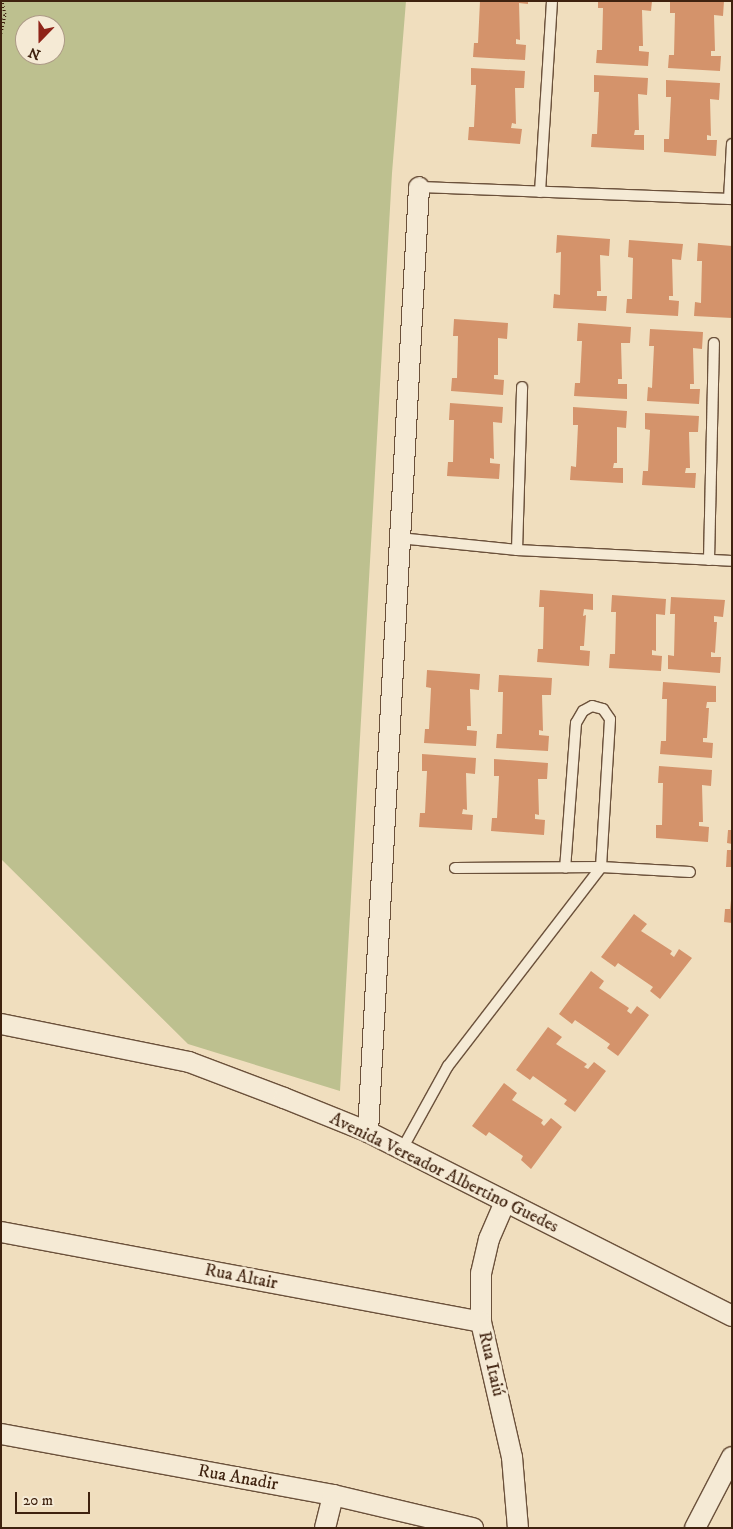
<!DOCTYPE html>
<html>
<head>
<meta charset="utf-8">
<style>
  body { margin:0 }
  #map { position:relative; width:733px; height:1529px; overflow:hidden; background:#f0debe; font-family:"IM FELL DW Pica",serif }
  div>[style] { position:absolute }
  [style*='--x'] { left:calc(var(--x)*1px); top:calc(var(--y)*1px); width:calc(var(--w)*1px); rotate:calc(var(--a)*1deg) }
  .green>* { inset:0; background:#bdc08f }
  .building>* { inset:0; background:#d4936b }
  .path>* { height:3px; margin-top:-1.5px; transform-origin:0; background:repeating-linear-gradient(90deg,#3f220f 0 1px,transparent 0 3.5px) }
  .roads { filter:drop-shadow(1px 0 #6b513b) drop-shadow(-1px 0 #6b513b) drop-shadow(0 1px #6b513b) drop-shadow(0 -1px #6b513b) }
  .service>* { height:10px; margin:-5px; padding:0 5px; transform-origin:5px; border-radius:5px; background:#f5ead5 }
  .minor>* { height:20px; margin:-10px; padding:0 10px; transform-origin:10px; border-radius:10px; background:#f5ead5 }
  span { translate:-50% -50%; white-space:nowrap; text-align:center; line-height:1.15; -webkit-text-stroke:5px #f5ead5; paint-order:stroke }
  .street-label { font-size:18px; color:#3f220f }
  .frame { position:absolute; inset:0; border:2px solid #3f220f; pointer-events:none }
  .north { position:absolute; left:15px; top:15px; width:50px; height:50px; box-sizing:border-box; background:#f5ead5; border:1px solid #ac9a86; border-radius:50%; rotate:202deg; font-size:14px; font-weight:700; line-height:20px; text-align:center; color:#3f220f }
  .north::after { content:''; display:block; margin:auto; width:18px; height:22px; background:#8f2418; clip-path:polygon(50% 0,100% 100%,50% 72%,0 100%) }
  .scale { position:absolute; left:15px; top:1492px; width:75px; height:22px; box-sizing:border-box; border:2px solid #3f220f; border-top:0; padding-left:6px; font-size:15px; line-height:18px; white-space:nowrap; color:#3f220f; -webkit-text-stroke:4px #f5ead5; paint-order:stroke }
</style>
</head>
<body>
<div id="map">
  <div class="green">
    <i style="clip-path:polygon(evenodd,1px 1px,406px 1px,392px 173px,340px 1091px,188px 1044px,1px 859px,1px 1px,25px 25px,55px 25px,55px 55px,25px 55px,25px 25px)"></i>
  </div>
  <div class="building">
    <i style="clip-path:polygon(480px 1px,528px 1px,528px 4px,519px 3px,520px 40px,516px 39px,516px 44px,526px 45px,525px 60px,473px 57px,474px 43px,478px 43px)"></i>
    <i style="clip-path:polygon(598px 1px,652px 1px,651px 11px,642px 10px,643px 46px,639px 46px,639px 51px,649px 52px,648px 66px,596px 63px,597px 50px,602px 50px,603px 8px,598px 8px)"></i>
    <i style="clip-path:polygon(670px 1px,724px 1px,723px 16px,714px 15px,715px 51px,711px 51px,711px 56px,721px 56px,720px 71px,668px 68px,669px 55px,674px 55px,675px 13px,670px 13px)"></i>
    <i style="clip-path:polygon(471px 68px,525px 71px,524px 88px,515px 88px,516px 124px,512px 123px,511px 128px,522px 129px,520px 144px,468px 140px,469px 127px,474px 127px,476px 85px,471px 85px)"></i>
    <i style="clip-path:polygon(594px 75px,648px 78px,647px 95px,638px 94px,639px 130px,635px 130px,634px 135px,644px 135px,644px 150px,591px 147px,592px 134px,597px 134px,599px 92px,594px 92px)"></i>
    <i style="clip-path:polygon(666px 80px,720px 83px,719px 100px,710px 99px,711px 136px,707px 135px,707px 140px,717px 140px,716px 156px,664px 152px,664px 139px,669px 139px,671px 97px,666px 97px)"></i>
    <i style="clip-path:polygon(557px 235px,610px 239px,609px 256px,600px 255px,601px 291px,597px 291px,597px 296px,607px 296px,606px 311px,553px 308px,554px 294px,560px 295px,561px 252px,556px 253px)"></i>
    <i style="clip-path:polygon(629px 240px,683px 244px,681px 260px,672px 259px,673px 296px,669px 296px,669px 300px,679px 301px,678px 316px,626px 313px,627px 299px,632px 299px,633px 258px,628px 257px)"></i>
    <i style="clip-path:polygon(698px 243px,732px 246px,732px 318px,694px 316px,695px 302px,701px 303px,702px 261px,697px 261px)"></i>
    <i style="clip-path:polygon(454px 319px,508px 323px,507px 339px,498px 338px,498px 375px,494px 375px,494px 379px,504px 380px,503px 395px,451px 391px,452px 378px,457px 378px,458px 336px,453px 336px)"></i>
    <i style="clip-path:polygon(578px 323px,631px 327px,630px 343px,621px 343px,622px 379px,618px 379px,618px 384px,627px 384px,627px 399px,574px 396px,575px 383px,580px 383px,582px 341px,577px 341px)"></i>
    <i style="clip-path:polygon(650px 329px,703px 332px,702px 349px,693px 348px,694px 384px,690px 384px,690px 389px,700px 389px,699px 404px,647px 401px,648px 387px,652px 388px,654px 346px,649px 346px)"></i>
    <i style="clip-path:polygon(450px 403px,503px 407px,502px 423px,493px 422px,494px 459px,490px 458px,490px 463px,500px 464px,499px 479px,447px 476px,448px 462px,453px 462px,454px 420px,449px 420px)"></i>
    <i style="clip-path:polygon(573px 407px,627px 411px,626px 428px,617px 427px,617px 463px,614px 463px,613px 468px,623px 468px,623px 483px,570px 480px,571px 466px,576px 467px,578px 425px,573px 425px)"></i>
    <i style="clip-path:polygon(645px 413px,699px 416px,698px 432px,689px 432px,690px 468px,686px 468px,685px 473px,696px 473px,695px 488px,642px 485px,643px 471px,648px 471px,650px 430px,645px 429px)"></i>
    <i style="clip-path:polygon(540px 590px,593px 594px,593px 610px,584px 609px,583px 616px,586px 615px,584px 646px,580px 646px,580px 650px,590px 651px,589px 666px,537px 662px,538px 649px,543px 649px,544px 607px,539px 607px)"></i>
    <i style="clip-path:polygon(612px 595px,666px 599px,665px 615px,656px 614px,656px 651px,652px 650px,652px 655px,662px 656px,661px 671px,609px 668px,610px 654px,615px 654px,616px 612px,611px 612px)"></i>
    <i style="clip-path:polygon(671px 597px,725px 600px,723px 617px,714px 616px,714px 622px,717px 622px,715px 653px,711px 652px,711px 657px,721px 657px,720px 673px,668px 669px,668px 655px,674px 656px,675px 614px,670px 614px)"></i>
    <i style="clip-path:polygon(427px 670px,480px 674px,479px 690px,470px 689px,471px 726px,467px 726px,467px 730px,477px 731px,476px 746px,424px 743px,425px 729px,429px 729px,431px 688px,426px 687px)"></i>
    <i style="clip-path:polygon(499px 675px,552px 678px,551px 695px,542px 695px,543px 731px,539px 730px,539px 735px,549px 736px,548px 751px,496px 748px,497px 734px,502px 734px,503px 692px,498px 692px)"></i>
    <i style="clip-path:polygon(663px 682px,716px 686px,716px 702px,707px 702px,706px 708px,709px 708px,707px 738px,703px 738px,703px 742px,713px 743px,712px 758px,660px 754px,661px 741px,666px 741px,667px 699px,662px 699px)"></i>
    <i style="clip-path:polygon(422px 754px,476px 758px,475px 774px,466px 773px,467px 810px,463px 809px,462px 814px,473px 815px,472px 830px,419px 827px,420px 813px,425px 813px,427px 771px,422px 771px)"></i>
    <i style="clip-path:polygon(494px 759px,548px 763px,547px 779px,538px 779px,539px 815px,535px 814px,535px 819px,545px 820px,544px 835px,491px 831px,492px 818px,497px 818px,499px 776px,494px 776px)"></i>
    <i style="clip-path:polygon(659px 766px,712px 770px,711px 786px,702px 785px,703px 822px,699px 822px,699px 826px,709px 827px,708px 842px,656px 838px,656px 825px,662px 825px,663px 783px,658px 783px)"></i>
    <i style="clip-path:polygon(728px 830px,732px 830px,732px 844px,727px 843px)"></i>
    <i style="clip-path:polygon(727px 850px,732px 850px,732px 867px,726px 867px)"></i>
    <i style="clip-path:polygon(730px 900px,732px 923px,724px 922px,725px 909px,730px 909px)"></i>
    <i style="clip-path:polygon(634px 914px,647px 924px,641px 931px,672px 951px,670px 954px,674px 957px,679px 949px,692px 958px,660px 999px,650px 991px,653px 987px,618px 963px,615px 967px,601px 957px)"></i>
    <i style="clip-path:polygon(591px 971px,604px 981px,599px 988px,629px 1008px,627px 1011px,631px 1014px,637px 1006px,649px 1015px,618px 1056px,607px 1048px,610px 1044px,575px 1020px,572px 1024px,559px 1014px)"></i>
    <i style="clip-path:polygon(548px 1027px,562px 1037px,556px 1044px,587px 1064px,584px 1067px,588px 1069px,594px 1062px,606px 1071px,575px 1112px,564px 1104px,567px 1100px,533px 1076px,530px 1080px,516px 1070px)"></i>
    <i style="clip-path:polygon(504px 1083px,517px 1093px,512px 1100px,543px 1120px,541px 1123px,544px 1126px,551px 1118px,562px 1127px,531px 1169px,521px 1160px,523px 1156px,489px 1132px,486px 1136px,472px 1126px)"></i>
  </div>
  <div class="path">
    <i style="--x:1;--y:33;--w:19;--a:-78"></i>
    <i style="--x:5;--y:14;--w:13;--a:-103"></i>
  </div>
  <div class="roads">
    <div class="service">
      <i style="--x:419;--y:187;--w:313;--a:2.2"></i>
      <i style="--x:540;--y:192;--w:191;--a:-86.4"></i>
      <i style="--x:729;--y:199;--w:55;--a:-86.9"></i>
      <i style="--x:399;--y:538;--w:119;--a:5.8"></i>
      <i style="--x:517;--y:550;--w:215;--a:2.9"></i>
      <i style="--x:517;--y:550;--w:163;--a:-88.2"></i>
      <i style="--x:709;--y:560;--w:217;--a:-88.7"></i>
      <i style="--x:455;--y:868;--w:146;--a:-0.4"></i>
      <i style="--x:601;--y:867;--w:89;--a:3.2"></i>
      <i style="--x:401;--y:1151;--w:97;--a:-61.1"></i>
      <i style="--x:448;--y:1066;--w:251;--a:-52.4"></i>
      <i style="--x:601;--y:867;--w:148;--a:-86.5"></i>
      <i style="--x:610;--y:719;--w:12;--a:-125"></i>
      <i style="--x:603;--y:709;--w:11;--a:-165"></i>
      <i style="--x:592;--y:706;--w:10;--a:151"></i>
      <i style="--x:583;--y:711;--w:14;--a:120"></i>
      <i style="--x:576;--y:723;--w:145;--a:94.3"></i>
    </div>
    <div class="minor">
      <i style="--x:1;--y:1024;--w:192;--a:11.4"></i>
      <i style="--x:189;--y:1062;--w:102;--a:20.8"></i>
      <i style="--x:284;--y:1098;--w:91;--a:22"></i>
      <i style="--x:368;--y:1132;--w:408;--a:26.8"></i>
      <i style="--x:368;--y:1132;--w:946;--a:-86.91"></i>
      <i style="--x:505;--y:1202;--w:40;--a:113.4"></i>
      <i style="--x:489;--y:1239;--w:35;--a:103"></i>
      <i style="--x:481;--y:1273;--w:49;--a:90"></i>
      <i style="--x:481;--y:1322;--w:139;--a:77.1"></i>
      <i style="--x:512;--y:1457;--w:71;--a:85.2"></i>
      <i style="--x:1;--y:1232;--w:488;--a:10.6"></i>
      <i style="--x:1;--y:1434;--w:338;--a:10.4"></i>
      <i style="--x:333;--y:1495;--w:144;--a:13.3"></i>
      <i style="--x:325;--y:1528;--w:34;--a:-76"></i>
      <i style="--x:695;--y:1528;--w:80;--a:-62.5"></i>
    </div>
  </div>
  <div class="street-label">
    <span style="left:444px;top:1173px;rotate:26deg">Avenida Vereador Albertino Guedes</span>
    <span style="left:241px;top:1277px;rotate:11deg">Rua Altair</span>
    <span style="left:491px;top:1364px;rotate:77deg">Rua Itaiú</span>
    <span style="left:238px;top:1478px;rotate:10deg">Rua Anadir</span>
  </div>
  <div class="frame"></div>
  <div class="north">N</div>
  <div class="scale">20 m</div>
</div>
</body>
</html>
